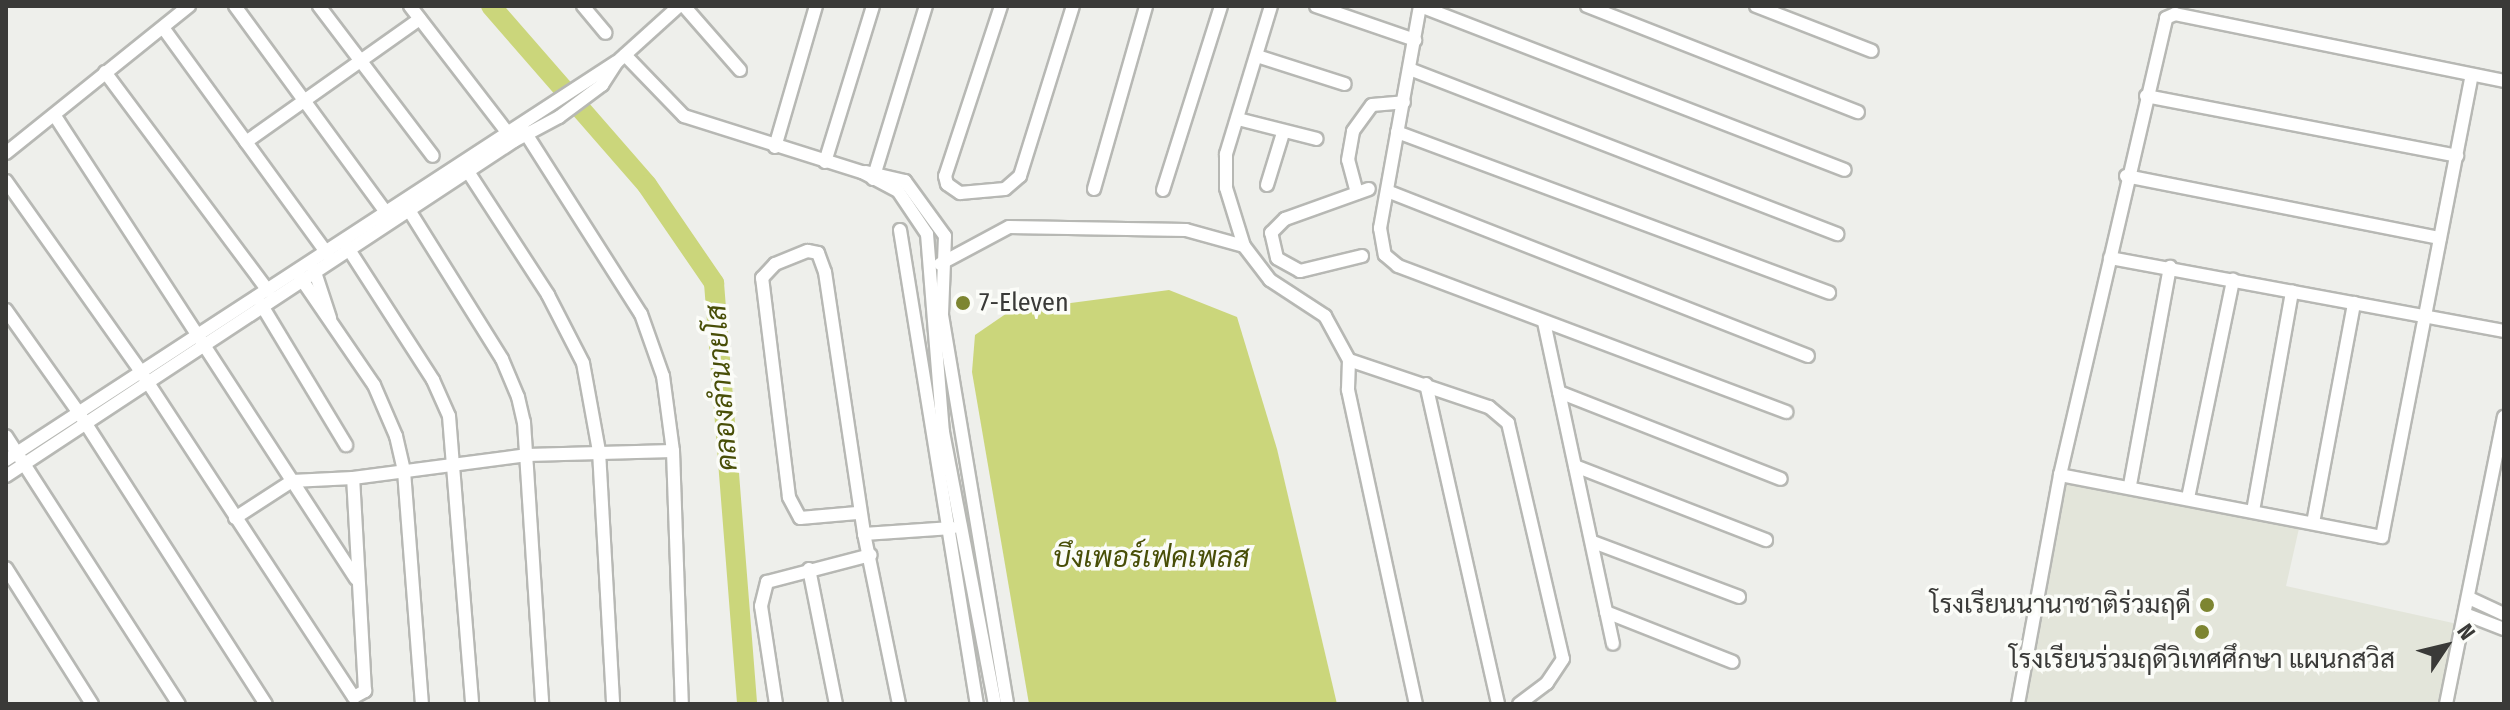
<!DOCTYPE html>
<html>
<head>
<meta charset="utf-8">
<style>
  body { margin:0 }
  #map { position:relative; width:2510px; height:710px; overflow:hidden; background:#eeefeb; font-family:"Fira Sans Condensed",Sarabun,sans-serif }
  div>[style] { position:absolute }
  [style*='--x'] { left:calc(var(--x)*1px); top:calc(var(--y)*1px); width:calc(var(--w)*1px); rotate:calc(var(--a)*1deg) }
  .built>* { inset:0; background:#e3e5da }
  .water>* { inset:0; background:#cbd67b }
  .river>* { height:20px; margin:-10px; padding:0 10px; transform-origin:10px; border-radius:10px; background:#cbd67b }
  .roads { filter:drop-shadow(2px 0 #b7b8b4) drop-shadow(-2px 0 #b7b8b4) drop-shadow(0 2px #b7b8b4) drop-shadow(0 -2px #b7b8b4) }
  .minor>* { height:12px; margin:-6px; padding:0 6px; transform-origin:6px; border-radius:6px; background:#fff }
  .dots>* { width:22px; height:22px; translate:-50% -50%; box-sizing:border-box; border:4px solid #fbfcf8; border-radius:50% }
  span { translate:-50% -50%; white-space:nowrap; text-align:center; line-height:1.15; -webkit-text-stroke:7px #fbfcf8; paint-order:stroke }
  .poi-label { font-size:26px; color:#3a3a38 }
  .left { translate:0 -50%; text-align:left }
  .right { translate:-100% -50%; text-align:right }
  .water-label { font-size:28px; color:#484e07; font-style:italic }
  .frame { position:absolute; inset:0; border:8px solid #3a3a38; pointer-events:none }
  .north { position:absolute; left:2406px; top:606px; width:80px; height:80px; -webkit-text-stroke:6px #fbfcf8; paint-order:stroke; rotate:55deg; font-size:22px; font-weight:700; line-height:32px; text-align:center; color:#3a3a38 }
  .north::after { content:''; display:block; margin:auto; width:28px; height:36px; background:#3a3a38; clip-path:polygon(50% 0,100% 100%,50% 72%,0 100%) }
</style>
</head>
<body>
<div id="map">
  <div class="built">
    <i style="clip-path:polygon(2063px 479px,2300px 524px,2286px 586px,2462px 625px,2446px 704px,2023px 704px)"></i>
  </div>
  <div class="water">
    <i style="clip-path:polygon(1169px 290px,1237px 317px,1277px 449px,1337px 704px,1029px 704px,972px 372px,975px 335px,1010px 311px)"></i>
  </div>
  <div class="river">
    <i style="--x:491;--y:6;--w:237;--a:48.9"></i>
    <i style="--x:647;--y:185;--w:119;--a:55.6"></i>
    <i style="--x:714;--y:283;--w:422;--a:85.5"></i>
  </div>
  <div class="roads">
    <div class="minor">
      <i style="--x:235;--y:6;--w:258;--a:53.8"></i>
      <i style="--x:319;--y:6;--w:188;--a:52.8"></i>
      <i style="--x:410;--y:6;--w:159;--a:52.4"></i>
      <i style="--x:583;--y:6;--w:35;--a:50"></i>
      <i style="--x:684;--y:6;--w:85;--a:48.8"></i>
      <i style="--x:1001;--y:6;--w:179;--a:108.2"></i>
      <i style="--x:945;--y:176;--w:8;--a:76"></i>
      <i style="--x:947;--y:184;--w:16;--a:35"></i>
      <i style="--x:960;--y:193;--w:45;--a:-5.1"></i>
      <i style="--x:1005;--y:189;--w:20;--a:-41"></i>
      <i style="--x:1020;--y:176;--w:178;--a:-72.7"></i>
      <i style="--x:1316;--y:6;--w:105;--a:19"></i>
      <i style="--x:1420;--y:6;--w:226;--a:100.2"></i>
      <i style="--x:1380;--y:228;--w:27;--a:80"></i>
      <i style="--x:1385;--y:255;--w:17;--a:40"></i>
      <i style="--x:1398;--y:266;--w:415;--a:20.6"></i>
      <i style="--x:1420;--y:6;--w:455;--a:21.1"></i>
      <i style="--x:1587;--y:6;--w:291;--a:21.4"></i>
      <i style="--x:1756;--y:6;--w:124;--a:21.2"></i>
      <i style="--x:164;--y:29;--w:277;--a:54"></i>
      <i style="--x:625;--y:55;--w:85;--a:46"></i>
      <i style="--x:684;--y:116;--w:187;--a:17.5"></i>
      <i style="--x:862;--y:172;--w:41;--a:27.8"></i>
      <i style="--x:898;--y:191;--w:52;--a:56"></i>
      <i style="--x:927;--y:234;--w:199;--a:85.4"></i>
      <i style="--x:943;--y:432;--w:277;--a:79.2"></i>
      <i style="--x:1257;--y:56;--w:92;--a:17.7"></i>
      <i style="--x:1412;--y:70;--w:456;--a:21.1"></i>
      <i style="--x:105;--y:72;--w:273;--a:53.3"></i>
      <i style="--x:2146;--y:96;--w:317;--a:10.9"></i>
      <i style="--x:55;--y:116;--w:552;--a:56.97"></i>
      <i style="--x:1238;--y:119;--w:81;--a:14.2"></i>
      <i style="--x:523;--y:129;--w:219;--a:57.5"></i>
      <i style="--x:641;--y:314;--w:66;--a:70.5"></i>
      <i style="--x:663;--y:376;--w:76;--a:82.4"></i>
      <i style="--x:1397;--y:132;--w:461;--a:20.4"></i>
      <i style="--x:246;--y:142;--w:213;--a:-35.3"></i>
      <i style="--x:775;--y:147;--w:147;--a:-73.8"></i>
      <i style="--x:6;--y:153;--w:235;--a:-38.8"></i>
      <i style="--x:825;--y:162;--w:163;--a:-72.9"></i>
      <i style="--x:465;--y:167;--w:153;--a:57"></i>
      <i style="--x:548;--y:295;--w:76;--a:62.8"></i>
      <i style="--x:583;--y:363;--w:89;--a:79.7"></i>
      <i style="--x:599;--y:451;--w:253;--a:86.8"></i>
      <i style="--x:866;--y:172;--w:40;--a:13"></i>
      <i style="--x:905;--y:181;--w:68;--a:54"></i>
      <i style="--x:945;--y:236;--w:79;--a:92.2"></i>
      <i style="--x:942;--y:315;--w:394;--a:80.5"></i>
      <i style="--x:2126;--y:176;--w:320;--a:11.2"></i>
      <i style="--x:873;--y:179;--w:181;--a:-73"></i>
      <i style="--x:6;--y:181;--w:234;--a:54.7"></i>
      <i style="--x:141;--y:372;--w:389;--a:56.8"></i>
      <i style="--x:354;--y:697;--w:13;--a:-29"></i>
      <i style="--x:365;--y:691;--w:213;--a:-93.2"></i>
      <i style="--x:353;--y:478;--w:176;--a:-7.5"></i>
      <i style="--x:527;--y:455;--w:146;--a:-1.6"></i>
      <i style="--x:673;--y:451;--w:253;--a:88"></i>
      <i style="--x:1267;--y:185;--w:54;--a:-72.9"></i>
      <i style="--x:1094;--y:189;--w:190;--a:-74.1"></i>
      <i style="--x:1163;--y:190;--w:193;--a:-72.5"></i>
      <i style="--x:1387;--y:191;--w:452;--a:21.4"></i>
      <i style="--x:1357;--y:193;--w:34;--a:-105"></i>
      <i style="--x:1348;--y:160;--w:29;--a:-80"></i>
      <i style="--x:1353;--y:131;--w:32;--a:-54"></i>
      <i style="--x:1372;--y:105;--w:32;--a:-5"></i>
      <i style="--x:407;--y:207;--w:179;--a:58"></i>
      <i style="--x:502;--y:359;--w:41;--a:67.2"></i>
      <i style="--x:518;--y:397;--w:26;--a:77"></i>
      <i style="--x:524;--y:422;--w:283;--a:86.3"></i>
      <i style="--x:900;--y:230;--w:480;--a:80.8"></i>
      <i style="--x:346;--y:245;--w:161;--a:57.2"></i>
      <i style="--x:433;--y:380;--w:39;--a:66"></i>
      <i style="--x:449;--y:416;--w:289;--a:85.4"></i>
      <i style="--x:1244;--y:246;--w:43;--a:52.6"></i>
      <i style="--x:1270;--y:280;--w:66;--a:33.2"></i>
      <i style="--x:1325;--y:316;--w:50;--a:61.4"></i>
      <i style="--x:1349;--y:360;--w:30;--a:92"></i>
      <i style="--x:1348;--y:390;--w:321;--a:77.8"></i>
      <i style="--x:1362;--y:256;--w:64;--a:166.4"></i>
      <i style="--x:1300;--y:271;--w:26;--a:-151"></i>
      <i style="--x:1277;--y:258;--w:26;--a:-103"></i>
      <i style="--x:1271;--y:233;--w:20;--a:-45"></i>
      <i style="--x:1285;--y:219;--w:89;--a:-19.7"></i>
      <i style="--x:2110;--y:258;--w:401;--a:10.5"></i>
      <i style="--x:940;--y:264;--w:78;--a:-28.2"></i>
      <i style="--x:1009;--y:227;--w:177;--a:1"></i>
      <i style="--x:1186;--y:230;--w:60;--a:15.4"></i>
      <i style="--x:1244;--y:246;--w:61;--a:-107.2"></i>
      <i style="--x:1226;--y:188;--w:34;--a:-90"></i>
      <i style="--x:1226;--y:154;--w:155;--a:-73.1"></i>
      <i style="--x:314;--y:269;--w:52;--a:71.9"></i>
      <i style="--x:300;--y:277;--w:131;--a:55.6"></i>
      <i style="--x:374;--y:385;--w:56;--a:66.7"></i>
      <i style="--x:396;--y:436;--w:36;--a:77"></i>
      <i style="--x:404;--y:471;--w:234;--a:85.6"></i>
      <i style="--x:261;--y:304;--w:165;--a:58.9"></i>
      <i style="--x:6;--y:310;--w:126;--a:54.7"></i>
      <i style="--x:79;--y:413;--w:346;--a:57.3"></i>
      <i style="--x:1544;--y:322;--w:329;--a:77.9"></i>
      <i style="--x:1349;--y:360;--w:148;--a:18.6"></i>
      <i style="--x:1489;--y:407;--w:25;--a:40"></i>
      <i style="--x:1508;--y:423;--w:242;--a:76.9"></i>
      <i style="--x:1563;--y:659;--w:29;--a:124"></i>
      <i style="--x:1547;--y:683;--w:35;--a:143"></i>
      <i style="--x:1426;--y:384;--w:328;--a:77.3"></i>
      <i style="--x:1559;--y:392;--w:238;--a:21.4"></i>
      <i style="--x:6;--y:436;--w:319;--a:57.2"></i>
      <i style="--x:6;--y:460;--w:728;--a:-33.12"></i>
      <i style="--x:1575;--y:466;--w:205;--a:21.2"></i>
      <i style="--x:2060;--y:475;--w:328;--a:10.9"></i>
      <i style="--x:2382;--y:537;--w:470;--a:-79"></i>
      <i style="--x:6;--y:476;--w:609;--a:-33.4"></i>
      <i style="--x:514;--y:141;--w:51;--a:-28.1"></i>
      <i style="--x:559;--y:117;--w:54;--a:-36.7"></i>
      <i style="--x:602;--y:85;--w:27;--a:-57"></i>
      <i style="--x:617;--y:62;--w:84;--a:-42.1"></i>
      <i style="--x:2130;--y:485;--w:222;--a:-79.6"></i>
      <i style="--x:2188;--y:498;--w:223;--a:-78.3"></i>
      <i style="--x:2253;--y:511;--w:223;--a:-79.9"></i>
      <i style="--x:857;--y:513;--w:57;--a:175"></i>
      <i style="--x:800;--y:518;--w:24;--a:-118"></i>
      <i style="--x:789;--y:497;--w:221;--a:-97"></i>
      <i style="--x:762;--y:278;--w:19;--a:-47"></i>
      <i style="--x:775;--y:264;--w:35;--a:-22"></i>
      <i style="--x:808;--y:251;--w:10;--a:11"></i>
      <i style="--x:818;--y:253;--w:20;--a:70"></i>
      <i style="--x:825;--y:272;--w:265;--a:81.5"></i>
      <i style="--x:235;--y:518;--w:68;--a:-33"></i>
      <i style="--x:292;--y:481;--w:61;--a:-2.8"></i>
      <i style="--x:2313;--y:523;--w:224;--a:-79.4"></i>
      <i style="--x:1593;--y:542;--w:156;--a:20.6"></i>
      <i style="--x:6;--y:568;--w:161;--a:57.7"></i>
      <i style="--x:809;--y:569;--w:138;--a:78.7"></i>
      <i style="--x:2469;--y:598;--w:38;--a:25"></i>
      <i style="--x:1606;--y:612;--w:136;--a:21.5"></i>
      <i style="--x:2465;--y:614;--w:42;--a:21"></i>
      <i style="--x:776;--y:704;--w:99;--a:-98.7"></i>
      <i style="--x:761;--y:606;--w:25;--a:-76"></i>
      <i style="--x:767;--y:582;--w:107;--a:-14.6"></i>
      <i style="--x:899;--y:704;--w:174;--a:-101.6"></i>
      <i style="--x:864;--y:534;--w:88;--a:-3.9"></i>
      <i style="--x:2018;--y:704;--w:233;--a:-79.6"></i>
      <i style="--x:2060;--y:475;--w:469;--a:-76.9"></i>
      <i style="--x:2166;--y:18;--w:10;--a:-24"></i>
      <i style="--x:2175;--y:14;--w:336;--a:11.5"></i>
      <i style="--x:2446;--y:704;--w:293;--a:-78.6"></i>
    </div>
  </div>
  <div class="dots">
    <i style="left:963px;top:303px;background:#7d8531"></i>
    <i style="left:2207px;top:605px;background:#7d8531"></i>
    <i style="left:2202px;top:632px;background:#7d8531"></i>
  </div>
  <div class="poi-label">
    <span class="left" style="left:979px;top:303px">7-Eleven</span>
    <span class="right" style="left:2191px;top:605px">โรงเรียนนานาชาติร่วมฤดี</span>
    <span style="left:2202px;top:660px">โรงเรียนร่วมฤดีวิเทศศึกษา แผนกสวิส</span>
  </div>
  <div class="water-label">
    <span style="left:722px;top:388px;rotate:-94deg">คลองลำนายโส</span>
    <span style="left:1151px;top:558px">บึงเพอร์เฟคเพลส</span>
  </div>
  <div class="frame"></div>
  <div class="north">N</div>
</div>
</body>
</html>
